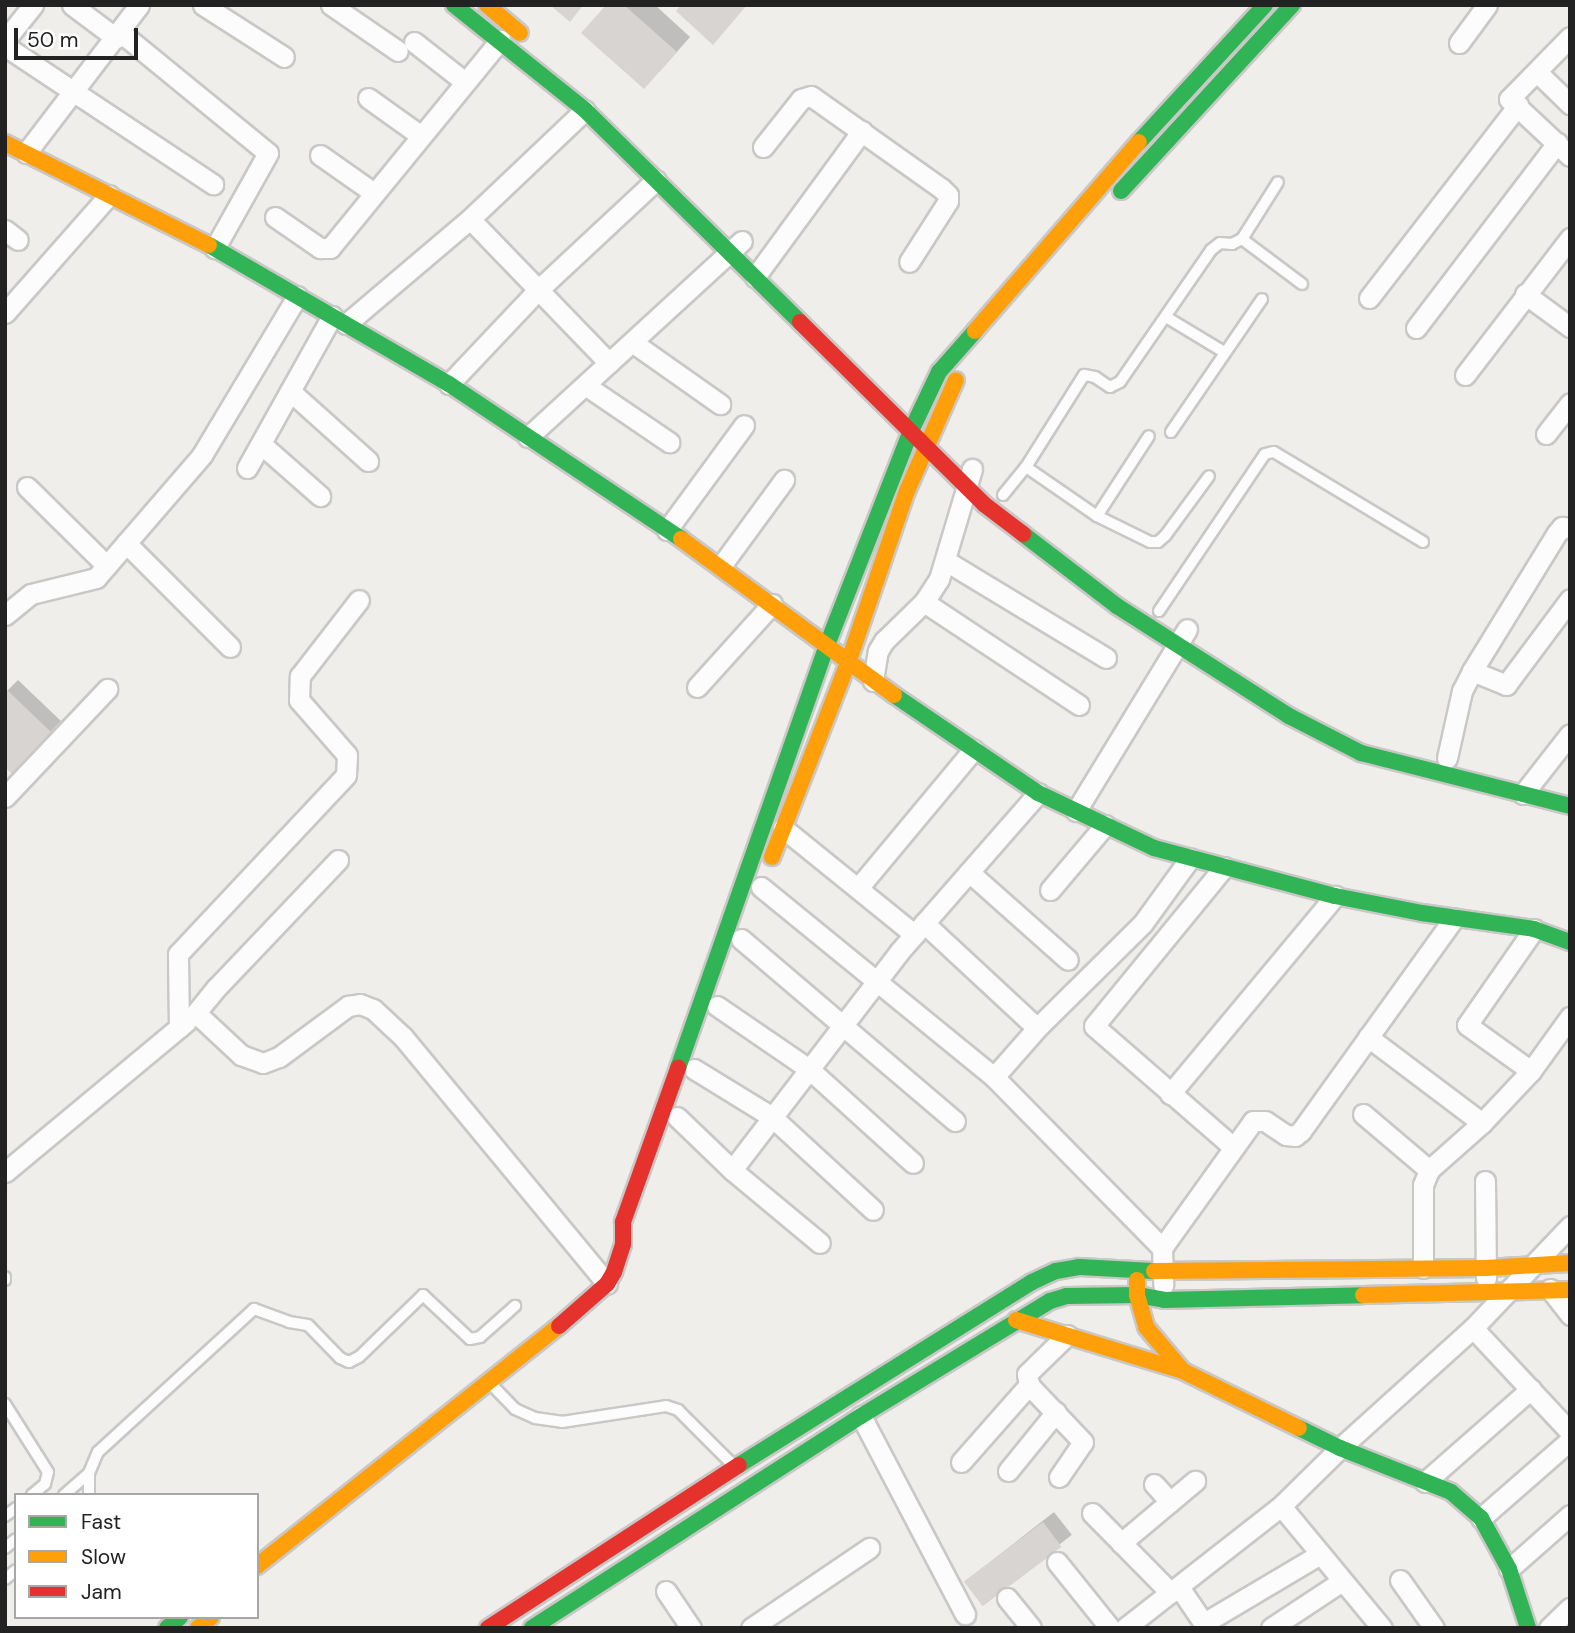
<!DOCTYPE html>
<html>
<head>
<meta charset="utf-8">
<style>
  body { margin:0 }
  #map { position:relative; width:1575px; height:1633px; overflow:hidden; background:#f0eeeb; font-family:"DM Sans",sans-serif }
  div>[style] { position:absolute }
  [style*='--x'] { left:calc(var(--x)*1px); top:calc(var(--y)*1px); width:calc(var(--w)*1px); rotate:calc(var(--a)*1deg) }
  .shadow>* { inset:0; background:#0003; transform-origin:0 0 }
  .building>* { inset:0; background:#d7d4d2; transform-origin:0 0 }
  .roads { filter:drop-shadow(2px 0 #c9c8c7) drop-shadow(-2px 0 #c9c8c7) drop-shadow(0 2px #c9c8c7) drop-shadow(0 -2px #c9c8c7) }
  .lane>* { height:10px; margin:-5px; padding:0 5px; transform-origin:5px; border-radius:5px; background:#fdfcfc }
  .street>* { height:19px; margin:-9.5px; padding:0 9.5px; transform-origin:9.5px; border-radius:9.5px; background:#fdfcfc }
  .fast>* { height:16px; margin:-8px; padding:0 8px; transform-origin:8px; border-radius:8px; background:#30b455 }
  .slow>* { height:16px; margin:-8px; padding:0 8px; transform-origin:8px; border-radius:8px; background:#ff9f0a }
  .jam>* { height:16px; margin:-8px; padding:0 8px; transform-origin:8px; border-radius:8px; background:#e5322d }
  span { translate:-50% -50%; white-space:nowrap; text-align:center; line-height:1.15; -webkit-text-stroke:5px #fff; paint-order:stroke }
  .frame { position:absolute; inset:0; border:7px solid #222; pointer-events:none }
  .legend { position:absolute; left:14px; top:1493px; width:245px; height:126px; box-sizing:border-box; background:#fff; border:2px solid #a7a7a7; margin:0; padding:9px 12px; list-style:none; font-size:21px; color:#222 }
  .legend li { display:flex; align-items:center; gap:14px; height:35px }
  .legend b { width:35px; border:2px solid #a7a7a7 }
  .scale { position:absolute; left:14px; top:28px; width:124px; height:32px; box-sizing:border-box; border:4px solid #222; border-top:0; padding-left:9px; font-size:21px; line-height:24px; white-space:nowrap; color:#222; -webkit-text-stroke:5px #fff; paint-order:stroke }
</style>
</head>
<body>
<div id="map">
  <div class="shadow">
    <i style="clip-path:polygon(608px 5px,655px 5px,690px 37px,659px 72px)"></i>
    <i style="clip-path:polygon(18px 680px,61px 721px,12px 771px,5px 693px)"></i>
    <i style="left:1054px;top:1512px;width:29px;height:112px;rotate:52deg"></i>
  </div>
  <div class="building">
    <i style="clip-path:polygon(550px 5px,583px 5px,570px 22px)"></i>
    <i style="clip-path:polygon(606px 5px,624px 5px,677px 52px,644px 89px,581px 33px)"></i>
    <i style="clip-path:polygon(681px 5px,747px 5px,713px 45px,676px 11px)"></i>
    <i style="clip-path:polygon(5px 688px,52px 733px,12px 774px,5px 767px)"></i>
    <i style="left:1043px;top:1522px;width:31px;height:99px;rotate:53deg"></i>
  </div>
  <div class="roads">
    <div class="lane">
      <i style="--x:1242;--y:239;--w:75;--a:36.9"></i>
      <i style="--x:1166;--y:317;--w:68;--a:31.1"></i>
      <i style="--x:1171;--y:432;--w:161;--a:-55.6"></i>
      <i style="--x:1026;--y:467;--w:86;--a:34.6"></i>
      <i style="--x:1097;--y:516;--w:59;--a:26.1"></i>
      <i style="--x:1150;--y:542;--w:8;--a:0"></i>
      <i style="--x:1158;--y:542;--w:9;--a:-41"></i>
      <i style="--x:1165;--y:536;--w:74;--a:-53.7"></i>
      <i style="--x:1003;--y:495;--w:36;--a:-51"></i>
      <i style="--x:1026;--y:467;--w:109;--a:-57.8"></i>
      <i style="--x:1084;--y:375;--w:11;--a:10"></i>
      <i style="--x:1095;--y:377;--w:18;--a:34"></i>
      <i style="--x:1110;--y:387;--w:11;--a:-27"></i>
      <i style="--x:1120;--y:382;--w:160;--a:-55.4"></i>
      <i style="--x:1211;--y:250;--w:11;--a:-38"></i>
      <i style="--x:1220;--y:243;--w:12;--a:5"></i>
      <i style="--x:1232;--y:244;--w:11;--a:-27"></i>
      <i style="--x:1242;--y:239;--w:67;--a:-57.7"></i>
      <i style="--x:1097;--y:516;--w:95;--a:-57"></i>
      <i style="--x:1159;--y:611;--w:189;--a:-56"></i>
      <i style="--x:1265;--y:454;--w:9;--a:-13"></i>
      <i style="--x:1274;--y:452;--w:174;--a:31.1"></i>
      <i style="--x:5;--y:1277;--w:3;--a:90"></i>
      <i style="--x:489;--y:1382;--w:37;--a:46"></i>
      <i style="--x:515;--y:1409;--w:22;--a:24"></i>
      <i style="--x:535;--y:1418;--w:27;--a:8"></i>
      <i style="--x:562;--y:1422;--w:105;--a:-8.7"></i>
      <i style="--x:666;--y:1406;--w:13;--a:18"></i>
      <i style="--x:678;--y:1410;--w:78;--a:45"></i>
      <i style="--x:5;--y:1404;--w:80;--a:57.7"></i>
      <i style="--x:48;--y:1472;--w:12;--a:104"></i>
      <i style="--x:45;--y:1484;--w:17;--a:140"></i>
      <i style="--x:89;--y:1473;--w:22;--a:90"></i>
      <i style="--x:64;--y:1495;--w:33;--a:-41"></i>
      <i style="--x:89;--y:1473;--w:23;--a:-67"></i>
      <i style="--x:98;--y:1452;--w:212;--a:-42.5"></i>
      <i style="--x:254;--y:1309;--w:37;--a:20"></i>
      <i style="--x:289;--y:1322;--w:19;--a:9"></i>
      <i style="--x:308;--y:1325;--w:46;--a:45.9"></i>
      <i style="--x:340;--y:1358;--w:10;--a:24"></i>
      <i style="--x:349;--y:1362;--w:11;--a:-27"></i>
      <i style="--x:359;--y:1357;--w:89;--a:-44.1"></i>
      <i style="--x:423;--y:1295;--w:64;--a:43.1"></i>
      <i style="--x:470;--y:1339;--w:10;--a:-11"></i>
      <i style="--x:480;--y:1337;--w:47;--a:-41.5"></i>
      <i style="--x:5;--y:1516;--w:14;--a:-36"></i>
      <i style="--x:5;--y:1548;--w:14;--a:-39"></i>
      <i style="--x:5;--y:1579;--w:14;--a:-39"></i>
    </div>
    <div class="street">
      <i style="--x:72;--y:5;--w:55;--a:36.9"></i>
      <i style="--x:203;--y:5;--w:96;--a:32.7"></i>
      <i style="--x:331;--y:5;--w:81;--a:34.5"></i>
      <i style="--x:120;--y:32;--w:191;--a:39.3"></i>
      <i style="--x:268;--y:153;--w:109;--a:119.2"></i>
      <i style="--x:1570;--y:37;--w:87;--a:134.5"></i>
      <i style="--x:1509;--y:99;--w:83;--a:43.1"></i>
      <i style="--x:5;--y:40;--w:45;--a:-51.3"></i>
      <i style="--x:414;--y:42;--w:65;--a:38.1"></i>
      <i style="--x:1459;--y:43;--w:47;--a:-53.6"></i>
      <i style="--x:5;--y:46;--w:250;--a:33.6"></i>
      <i style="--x:1538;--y:73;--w:45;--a:44.1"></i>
      <i style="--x:368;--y:98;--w:65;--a:35.6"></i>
      <i style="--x:763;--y:147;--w:61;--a:-51.6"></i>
      <i style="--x:801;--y:99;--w:10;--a:-17"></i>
      <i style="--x:811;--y:96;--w:159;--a:35.3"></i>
      <i style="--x:941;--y:188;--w:10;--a:45"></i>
      <i style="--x:948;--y:195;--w:6;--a:90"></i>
      <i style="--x:948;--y:201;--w:72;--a:122.6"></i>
      <i style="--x:26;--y:153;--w:186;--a:-52.6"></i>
      <i style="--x:320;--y:155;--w:66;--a:35.1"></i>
      <i style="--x:275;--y:217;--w:55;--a:34.6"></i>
      <i style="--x:320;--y:248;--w:10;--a:0"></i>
      <i style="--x:330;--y:248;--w:269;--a:-50.7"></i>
      <i style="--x:470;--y:219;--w:200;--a:46"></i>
      <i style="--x:5;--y:230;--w:16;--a:38"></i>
      <i style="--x:755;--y:277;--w:181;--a:-53.8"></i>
      <i style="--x:1525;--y:294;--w:56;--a:36.3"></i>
      <i style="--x:1369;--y:298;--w:244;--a:-52.3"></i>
      <i style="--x:5;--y:313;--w:157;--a:-48.6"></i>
      <i style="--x:346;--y:324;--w:162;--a:-40.3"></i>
      <i style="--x:470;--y:219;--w:158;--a:-43.5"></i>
      <i style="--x:1416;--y:328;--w:233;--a:-52.7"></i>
      <i style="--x:632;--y:342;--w:108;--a:35.2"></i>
      <i style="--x:1465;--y:375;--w:173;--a:-52.5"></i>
      <i style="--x:449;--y:384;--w:129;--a:-46.6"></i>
      <i style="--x:538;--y:290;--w:161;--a:-43"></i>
      <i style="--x:585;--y:385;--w:102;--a:34.2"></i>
      <i style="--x:290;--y:391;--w:105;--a:41.9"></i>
      <i style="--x:1546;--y:434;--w:39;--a:-52"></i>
      <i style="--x:528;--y:437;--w:290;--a:-42.5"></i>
      <i style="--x:261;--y:444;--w:79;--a:41.4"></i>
      <i style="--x:247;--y:468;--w:174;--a:-60.8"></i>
      <i style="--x:27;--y:487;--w:112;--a:44.6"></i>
      <i style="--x:667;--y:530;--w:130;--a:-53.7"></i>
      <i style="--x:126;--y:543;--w:147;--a:45"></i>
      <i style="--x:946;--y:561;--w:187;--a:31.2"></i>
      <i style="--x:721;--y:566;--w:107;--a:-53.8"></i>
      <i style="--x:924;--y:602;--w:186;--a:33.6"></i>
      <i style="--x:5;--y:615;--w:33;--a:-39"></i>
      <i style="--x:31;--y:594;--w:67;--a:-13.8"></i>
      <i style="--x:96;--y:578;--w:162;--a:-49.2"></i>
      <i style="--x:202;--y:455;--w:185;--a:-59.1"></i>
      <i style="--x:1472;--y:671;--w:37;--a:22"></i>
      <i style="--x:1506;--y:685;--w:107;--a:-53.3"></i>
      <i style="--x:873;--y:681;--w:30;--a:-81"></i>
      <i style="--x:878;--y:651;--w:12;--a:-59"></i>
      <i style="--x:884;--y:641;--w:56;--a:-44.3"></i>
      <i style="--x:924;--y:602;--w:27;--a:-57"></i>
      <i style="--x:939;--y:579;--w:115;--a:-73.3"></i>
      <i style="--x:697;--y:687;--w:112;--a:-47.9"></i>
      <i style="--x:1447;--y:758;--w:69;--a:-77.4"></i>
      <i style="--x:1462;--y:691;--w:22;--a:-63"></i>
      <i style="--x:1472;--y:671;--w:162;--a:-58.4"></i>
      <i style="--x:1557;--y:533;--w:8;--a:-50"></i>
      <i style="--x:1562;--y:527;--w:8;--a:7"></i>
      <i style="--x:1523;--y:794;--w:76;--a:-51.9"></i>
      <i style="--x:5;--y:797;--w:149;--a:-46.6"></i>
      <i style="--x:1076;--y:811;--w:213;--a:-58.6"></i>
      <i style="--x:783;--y:828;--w:169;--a:39"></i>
      <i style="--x:338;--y:860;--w:177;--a:133.6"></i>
      <i style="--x:216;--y:988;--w:32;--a:129"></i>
      <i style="--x:196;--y:1013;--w:62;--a:43"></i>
      <i style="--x:241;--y:1055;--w:23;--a:20"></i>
      <i style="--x:263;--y:1063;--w:17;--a:-21"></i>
      <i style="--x:279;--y:1057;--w:86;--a:-36.5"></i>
      <i style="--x:348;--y:1006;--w:12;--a:-9"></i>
      <i style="--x:360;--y:1004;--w:14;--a:21"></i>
      <i style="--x:373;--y:1009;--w:41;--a:43"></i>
      <i style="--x:403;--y:1037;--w:320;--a:50.4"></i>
      <i style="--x:1224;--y:867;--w:205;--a:129.3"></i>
      <i style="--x:1094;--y:1026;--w:183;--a:41"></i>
      <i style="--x:969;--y:872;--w:132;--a:41.6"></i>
      <i style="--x:761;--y:887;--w:301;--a:39.2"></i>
      <i style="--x:994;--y:1077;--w:240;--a:45.5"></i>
      <i style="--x:1162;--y:1248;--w:37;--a:88"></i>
      <i style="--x:858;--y:888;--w:180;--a:-50.2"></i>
      <i style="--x:1050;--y:890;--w:85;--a:-49.8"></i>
      <i style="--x:924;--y:923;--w:154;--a:42.9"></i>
      <i style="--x:1534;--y:929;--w:117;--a:124.9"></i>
      <i style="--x:1467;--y:1025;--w:79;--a:35.7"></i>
      <i style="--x:1531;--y:1071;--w:67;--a:-54.2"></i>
      <i style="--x:741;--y:939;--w:281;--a:40.4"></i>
      <i style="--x:717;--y:1006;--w:112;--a:34.4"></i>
      <i style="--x:809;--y:1069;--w:140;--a:42.1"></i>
      <i style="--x:179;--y:1028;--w:74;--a:-90.8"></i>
      <i style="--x:178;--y:954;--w:245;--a:-46.8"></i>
      <i style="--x:346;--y:775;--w:20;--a:-87"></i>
      <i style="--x:347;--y:755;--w:73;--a:-131.1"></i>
      <i style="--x:299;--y:700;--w:24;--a:-88"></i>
      <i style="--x:300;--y:676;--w:96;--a:-52.2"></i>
      <i style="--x:1368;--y:1037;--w:143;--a:37"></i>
      <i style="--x:694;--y:1069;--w:92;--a:31.6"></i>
      <i style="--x:772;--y:1117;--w:137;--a:42.6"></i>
      <i style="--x:994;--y:1077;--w:65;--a:-48.7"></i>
      <i style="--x:1037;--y:1028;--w:149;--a:-44.7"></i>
      <i style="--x:1143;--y:923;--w:80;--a:-54.1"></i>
      <i style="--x:1170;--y:1094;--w:258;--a:-50.2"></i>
      <i style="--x:1363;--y:1114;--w:87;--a:40.3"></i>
      <i style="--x:677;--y:1117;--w:76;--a:43.9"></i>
      <i style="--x:732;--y:1170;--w:114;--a:39.7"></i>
      <i style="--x:732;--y:1170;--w:275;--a:-52.5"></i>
      <i style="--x:899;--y:952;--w:211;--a:-48.8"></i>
      <i style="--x:5;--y:1172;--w:236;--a:-39.7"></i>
      <i style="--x:1485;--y:1181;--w:97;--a:89.4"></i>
      <i style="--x:1162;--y:1248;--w:156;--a:-54.4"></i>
      <i style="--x:1253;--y:1121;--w:12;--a:0"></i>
      <i style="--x:1265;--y:1121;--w:25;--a:34"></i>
      <i style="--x:1286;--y:1135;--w:9;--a:6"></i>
      <i style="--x:1295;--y:1136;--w:8;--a:-40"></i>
      <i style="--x:1301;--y:1131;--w:262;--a:-54.3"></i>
      <i style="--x:1423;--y:1268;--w:83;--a:-90"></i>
      <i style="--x:1423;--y:1185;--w:16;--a:-68"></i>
      <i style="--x:1429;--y:1170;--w:71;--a:-41.6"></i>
      <i style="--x:1482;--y:1123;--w:71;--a:-46.7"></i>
      <i style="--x:1550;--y:1289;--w:33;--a:52"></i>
      <i style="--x:1473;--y:1328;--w:142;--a:47"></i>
      <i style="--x:861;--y:1416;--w:224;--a:62.3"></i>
      <i style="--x:961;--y:1462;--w:103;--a:-48.6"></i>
      <i style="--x:1008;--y:1471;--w:76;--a:-50.9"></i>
      <i style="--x:1059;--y:1477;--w:42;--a:-55.6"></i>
      <i style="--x:1083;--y:1442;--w:79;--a:-133.5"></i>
      <i style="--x:1029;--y:1385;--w:11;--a:-100"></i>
      <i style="--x:1027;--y:1374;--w:56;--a:-44.3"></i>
      <i style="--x:1425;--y:1482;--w:141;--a:-41.3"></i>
      <i style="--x:1154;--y:1484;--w:24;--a:48"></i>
      <i style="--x:1281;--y:1506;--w:158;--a:50.4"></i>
      <i style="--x:1092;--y:1513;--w:112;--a:45.4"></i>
      <i style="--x:1481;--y:1518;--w:118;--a:-41.2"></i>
      <i style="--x:1121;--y:1543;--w:97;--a:-40"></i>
      <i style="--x:1057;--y:1562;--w:85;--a:51.2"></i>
      <i style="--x:1509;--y:1569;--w:81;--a:-41.5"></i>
      <i style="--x:1400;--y:1580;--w:59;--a:54.7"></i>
      <i style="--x:1179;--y:1587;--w:50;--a:55.7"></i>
      <i style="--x:666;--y:1591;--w:45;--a:56"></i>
      <i style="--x:1007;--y:1598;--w:38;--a:51"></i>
      <i style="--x:1204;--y:1623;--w:135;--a:-30.7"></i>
      <i style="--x:751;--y:1628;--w:143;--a:-34.1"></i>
      <i style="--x:1125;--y:1628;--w:198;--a:-38"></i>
      <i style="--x:1281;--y:1506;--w:83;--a:-44.5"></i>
      <i style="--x:1340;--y:1448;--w:179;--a:-42.1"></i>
      <i style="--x:1473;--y:1328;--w:141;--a:-46.4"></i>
      <i style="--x:1271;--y:1628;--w:85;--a:-33.5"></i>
      <i style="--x:1549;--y:1628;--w:29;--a:-44"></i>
    </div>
    <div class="fast">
      <i style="--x:454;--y:5;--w:168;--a:38.7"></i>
      <i style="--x:585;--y:110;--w:302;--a:44.6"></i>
      <i style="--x:1139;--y:142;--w:186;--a:-47.4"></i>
      <i style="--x:1121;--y:191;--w:253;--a:-47.4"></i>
      <i style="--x:209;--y:245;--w:277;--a:30.1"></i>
      <i style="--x:449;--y:384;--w:279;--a:33.7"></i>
      <i style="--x:1023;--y:534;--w:118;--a:37.5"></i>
      <i style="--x:1117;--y:606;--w:204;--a:32.6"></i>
      <i style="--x:1289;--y:716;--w:81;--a:27.2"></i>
      <i style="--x:1361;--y:753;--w:216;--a:14.2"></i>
      <i style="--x:894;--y:695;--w:174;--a:34.2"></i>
      <i style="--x:1038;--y:793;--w:128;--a:25.4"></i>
      <i style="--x:1154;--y:848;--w:187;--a:14.9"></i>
      <i style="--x:1335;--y:896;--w:89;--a:11.1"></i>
      <i style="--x:1422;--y:913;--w:113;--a:8.1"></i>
      <i style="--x:1534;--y:929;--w:38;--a:20"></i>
      <i style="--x:678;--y:1068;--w:448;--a:-70.6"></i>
      <i style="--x:827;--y:645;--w:228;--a:-68.6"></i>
      <i style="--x:910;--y:433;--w:68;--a:-64.6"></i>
      <i style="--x:939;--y:372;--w:55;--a:-48.7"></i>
      <i style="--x:1299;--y:1428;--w:46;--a:26"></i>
      <i style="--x:1340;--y:1448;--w:119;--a:21.6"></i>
      <i style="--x:1451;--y:1492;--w:40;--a:41"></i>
      <i style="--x:1481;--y:1518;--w:58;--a:61.2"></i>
      <i style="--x:1509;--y:1569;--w:62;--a:72.1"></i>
      <i style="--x:739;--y:1465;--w:345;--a:-32"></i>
      <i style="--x:1032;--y:1282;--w:26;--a:-25"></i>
      <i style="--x:1056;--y:1271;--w:23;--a:-10"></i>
      <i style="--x:1079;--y:1267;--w:75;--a:3.1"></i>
      <i style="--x:167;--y:1628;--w:17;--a:-40"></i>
      <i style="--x:532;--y:1628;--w:391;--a:-32.8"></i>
      <i style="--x:861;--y:1416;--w:221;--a:-31.3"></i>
      <i style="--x:1050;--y:1301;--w:17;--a:-17"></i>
      <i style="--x:1066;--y:1296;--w:71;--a:-0.8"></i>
      <i style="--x:1137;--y:1295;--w:27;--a:10"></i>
      <i style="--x:1164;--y:1300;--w:199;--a:-1.4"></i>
    </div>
    <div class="slow">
      <i style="--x:487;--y:5;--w:43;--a:40.3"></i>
      <i style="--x:5;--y:143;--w:228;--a:26.6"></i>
      <i style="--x:975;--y:331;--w:250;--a:-49.1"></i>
      <i style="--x:681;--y:539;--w:264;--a:36.2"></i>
      <i style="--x:772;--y:857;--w:208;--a:-68.6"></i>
      <i style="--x:848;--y:663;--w:182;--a:-71.1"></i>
      <i style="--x:907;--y:491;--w:121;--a:-66.2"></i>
      <i style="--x:1154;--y:1271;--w:332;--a:-0.5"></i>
      <i style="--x:1486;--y:1268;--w:84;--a:-3.4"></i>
      <i style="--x:1137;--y:1280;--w:15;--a:90"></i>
      <i style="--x:1137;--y:1295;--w:33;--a:74"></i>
      <i style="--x:1146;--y:1327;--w:57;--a:49.9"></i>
      <i style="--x:1363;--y:1295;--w:207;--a:-1.4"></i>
      <i style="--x:1016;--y:1320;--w:175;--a:17"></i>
      <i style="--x:1183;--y:1371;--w:129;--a:26.2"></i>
      <i style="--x:257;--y:1566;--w:386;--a:-38.5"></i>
      <i style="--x:198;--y:1628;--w:17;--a:-40"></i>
    </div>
    <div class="jam">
      <i style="--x:800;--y:322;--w:260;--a:44.7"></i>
      <i style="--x:985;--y:505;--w:48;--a:37.3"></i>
      <i style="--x:559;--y:1326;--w:64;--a:-41.2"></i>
      <i style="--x:607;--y:1284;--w:14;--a:-60"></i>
      <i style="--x:614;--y:1272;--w:29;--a:-72"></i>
      <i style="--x:623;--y:1244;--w:22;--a:-90"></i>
      <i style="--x:623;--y:1222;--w:164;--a:-70.3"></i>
      <i style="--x:488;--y:1628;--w:299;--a:-33"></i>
    </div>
  </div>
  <div class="frame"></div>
  <ul class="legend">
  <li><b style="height:9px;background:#30b455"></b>Fast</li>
  <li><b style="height:9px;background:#ff9f0a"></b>Slow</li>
  <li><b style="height:9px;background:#e5322d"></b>Jam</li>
  </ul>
  <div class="scale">50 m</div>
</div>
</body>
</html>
